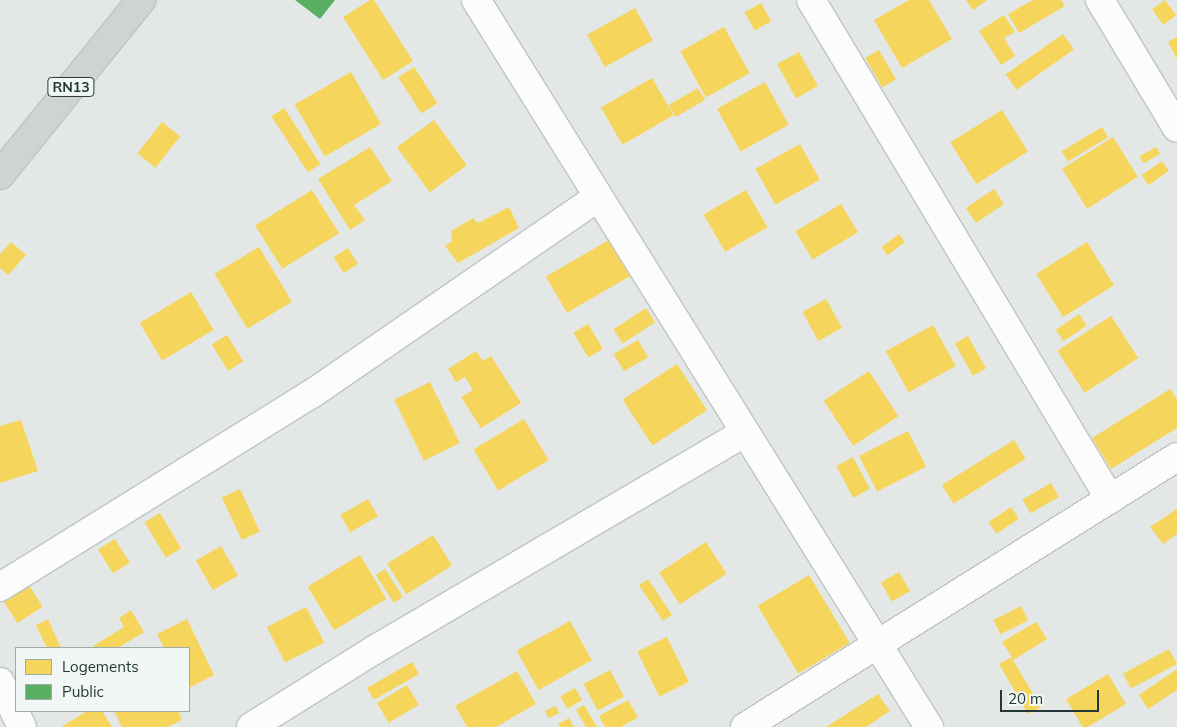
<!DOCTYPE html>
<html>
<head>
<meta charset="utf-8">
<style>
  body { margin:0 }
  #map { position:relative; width:1177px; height:727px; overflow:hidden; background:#e3e8e6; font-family:Mulish,sans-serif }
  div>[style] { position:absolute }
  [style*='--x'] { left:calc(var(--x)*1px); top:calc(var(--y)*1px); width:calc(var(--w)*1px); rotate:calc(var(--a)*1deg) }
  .homes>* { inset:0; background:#f6d55c; transform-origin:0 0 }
  .public>* { inset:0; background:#5aae61 }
  .roads { filter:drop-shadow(1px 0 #c0c5c3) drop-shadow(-1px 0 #c0c5c3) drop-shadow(0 1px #c0c5c3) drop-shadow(0 -1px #c0c5c3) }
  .minor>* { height:28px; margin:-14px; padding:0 14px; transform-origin:14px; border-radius:14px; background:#fbfcfb }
  .primary>* { height:28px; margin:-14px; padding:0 14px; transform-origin:14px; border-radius:14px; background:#ced4d3 }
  span { translate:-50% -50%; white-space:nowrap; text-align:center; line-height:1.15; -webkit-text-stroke:5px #f1f7f5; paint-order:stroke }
  .shield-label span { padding:1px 4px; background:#f1f7f5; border:1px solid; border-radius:4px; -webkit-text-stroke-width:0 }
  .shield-label { font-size:14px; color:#233836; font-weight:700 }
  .legend { position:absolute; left:15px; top:647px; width:175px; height:65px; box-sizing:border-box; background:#f1f7f5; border:1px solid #9faba9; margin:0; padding:6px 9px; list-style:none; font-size:15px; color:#233836 }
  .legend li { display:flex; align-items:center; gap:10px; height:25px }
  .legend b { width:25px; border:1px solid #9faba9 }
  .scale { position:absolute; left:1000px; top:690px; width:99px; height:22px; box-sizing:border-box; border:2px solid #233836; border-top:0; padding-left:6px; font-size:15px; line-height:18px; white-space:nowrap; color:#233836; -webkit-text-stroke:4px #f1f7f5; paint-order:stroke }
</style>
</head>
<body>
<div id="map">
  <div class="homes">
    <i style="clip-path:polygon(370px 0,374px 0,413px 61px,383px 80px,343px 17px)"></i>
    <i style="clip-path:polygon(909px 0,929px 0,952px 39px,902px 68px,874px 20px)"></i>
    <i style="clip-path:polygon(966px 0,987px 0,973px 10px)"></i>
    <i style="clip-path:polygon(1033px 0,1061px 0,1065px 6px,1019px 33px,1008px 14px)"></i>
    <i style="left:1165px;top:0;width:19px;height:16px;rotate:54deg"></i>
    <i style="left:761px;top:3px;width:21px;height:19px;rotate:61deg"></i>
    <i style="left:635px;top:8px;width:37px;height:55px;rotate:61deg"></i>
    <i style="clip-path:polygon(1004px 15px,1015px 32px,1004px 38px,1015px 56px,1001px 65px,979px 31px)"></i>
    <i style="left:724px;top:27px;width:53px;height:50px;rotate:61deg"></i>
    <i style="left:1063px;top:34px;width:19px;height:70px;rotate:55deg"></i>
    <i style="clip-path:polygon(1177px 37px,1177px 59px,1168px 42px)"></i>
    <i style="left:879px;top:50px;width:34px;height:16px;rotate:60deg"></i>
    <i style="left:799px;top:52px;width:39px;height:25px;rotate:61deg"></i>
    <i style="left:414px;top:67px;width:43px;height:19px;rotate:57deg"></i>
    <i style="left:351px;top:72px;width:60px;height:65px;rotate:60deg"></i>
    <i style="left:652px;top:78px;width:43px;height:59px;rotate:60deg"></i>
    <i style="left:765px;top:82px;width:49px;height:55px;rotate:61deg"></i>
    <i style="left:698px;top:88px;width:14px;height:34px;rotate:60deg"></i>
    <i style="left:284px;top:108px;width:67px;height:15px;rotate:57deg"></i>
    <i style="left:1002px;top:110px;width:49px;height:61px;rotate:58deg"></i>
    <i style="left:434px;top:120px;width:56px;height:46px;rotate:54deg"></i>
    <i style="left:162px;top:122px;width:23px;height:40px;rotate:38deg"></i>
    <i style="left:1102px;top:127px;width:12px;height:47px;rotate:59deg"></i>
    <i style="left:1113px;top:137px;width:47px;height:60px;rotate:58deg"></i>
    <i style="left:800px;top:144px;width:41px;height:51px;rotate:61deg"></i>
    <i style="clip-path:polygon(370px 147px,392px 181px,354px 205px,365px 220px,350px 230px,318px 179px)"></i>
    <i style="left:1156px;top:147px;width:8px;height:19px;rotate:60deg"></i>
    <i style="left:1162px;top:161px;width:12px;height:25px;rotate:55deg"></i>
    <i style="left:994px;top:189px;width:18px;height:34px;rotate:56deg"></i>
    <i style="left:312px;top:190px;width:51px;height:67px;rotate:58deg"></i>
    <i style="left:746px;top:190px;width:43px;height:49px;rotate:60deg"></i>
    <i style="left:841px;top:204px;width:33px;height:53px;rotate:59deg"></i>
    <i style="clip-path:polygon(509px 207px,519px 228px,458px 263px,445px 246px,452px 241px,451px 231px,473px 218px,478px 223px)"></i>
    <i style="left:899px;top:234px;width:10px;height:22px;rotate:53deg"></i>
    <i style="left:609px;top:240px;width:42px;height:73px;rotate:60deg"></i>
    <i style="clip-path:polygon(11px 242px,26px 255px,8px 275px,0 268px,0 254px)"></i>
    <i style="left:1087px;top:242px;width:51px;height:60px;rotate:58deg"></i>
    <i style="left:259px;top:247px;width:64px;height:52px;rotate:59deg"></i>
    <i style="left:348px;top:248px;width:19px;height:17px;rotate:58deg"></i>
    <i style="left:191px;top:292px;width:44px;height:60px;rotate:59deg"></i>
    <i style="left:826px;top:299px;width:33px;height:27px;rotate:61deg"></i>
    <i style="left:646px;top:308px;width:17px;height:39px;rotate:57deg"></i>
    <i style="left:1079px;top:314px;width:14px;height:28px;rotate:56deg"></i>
    <i style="left:1111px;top:316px;width:50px;height:64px;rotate:57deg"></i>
    <i style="left:588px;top:324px;width:29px;height:17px;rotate:59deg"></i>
    <i style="left:933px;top:325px;width:47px;height:54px;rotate:61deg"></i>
    <i style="left:227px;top:335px;width:31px;height:18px;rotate:58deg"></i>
    <i style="left:968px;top:336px;width:37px;height:15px;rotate:61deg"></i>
    <i style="left:638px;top:340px;width:20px;height:28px;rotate:60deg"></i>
    <i style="clip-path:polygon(476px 351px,483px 361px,491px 356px,521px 403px,481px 428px,461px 397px,473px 390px,465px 377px,456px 382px,448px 369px)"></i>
    <i style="left:677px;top:364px;width:55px;height:65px;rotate:57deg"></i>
    <i style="left:869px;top:371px;width:54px;height:54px;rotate:57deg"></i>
    <i style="left:430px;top:382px;width:68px;height:40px;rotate:64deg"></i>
    <i style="clip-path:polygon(1170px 389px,1177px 399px,1177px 428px,1111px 469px,1092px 438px)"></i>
    <i style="left:524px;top:419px;width:48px;height:59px;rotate:59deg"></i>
    <i style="clip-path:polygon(21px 420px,38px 471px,0 483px,0 426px)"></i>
    <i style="left:908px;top:431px;width:40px;height:55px;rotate:63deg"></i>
    <i style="left:1014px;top:440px;width:22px;height:85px;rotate:58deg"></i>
    <i style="left:853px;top:457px;width:36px;height:19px;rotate:62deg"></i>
    <i style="left:1051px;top:483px;width:16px;height:33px;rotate:60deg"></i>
    <i style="left:240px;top:489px;width:47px;height:20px;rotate:65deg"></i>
    <i style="left:368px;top:499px;width:20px;height:32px;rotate:60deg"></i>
    <i style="left:1011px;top:507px;width:14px;height:27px;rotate:56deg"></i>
    <i style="clip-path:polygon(1177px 509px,1177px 534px,1163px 544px,1150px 527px)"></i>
    <i style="left:160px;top:513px;width:41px;height:18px;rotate:59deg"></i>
    <i style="left:433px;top:535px;width:36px;height:54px;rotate:58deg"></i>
    <i style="left:115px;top:539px;width:28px;height:20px;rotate:58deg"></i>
    <i style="left:706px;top:542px;width:38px;height:56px;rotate:57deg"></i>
    <i style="left:221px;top:546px;width:34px;height:29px;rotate:60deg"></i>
    <i style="left:360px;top:555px;width:51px;height:61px;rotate:59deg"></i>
    <i style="left:385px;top:569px;width:33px;height:11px;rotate:57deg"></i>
    <i style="left:899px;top:572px;width:22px;height:21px;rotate:60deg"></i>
    <i style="left:809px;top:575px;width:79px;height:60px;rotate:59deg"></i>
    <i style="left:648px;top:579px;width:43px;height:11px;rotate:56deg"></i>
    <i style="left:28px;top:584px;width:27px;height:30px;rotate:57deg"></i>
    <i style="left:1021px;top:606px;width:16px;height:31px;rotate:63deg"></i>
    <i style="left:306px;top:607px;width:40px;height:44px;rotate:63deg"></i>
    <i style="clip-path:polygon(131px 610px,144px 632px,118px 648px,95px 648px,93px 646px,124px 627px,119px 618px)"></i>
    <i style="clip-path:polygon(48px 619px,61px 648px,47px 648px,36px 625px)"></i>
    <i style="clip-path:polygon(187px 619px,214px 675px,189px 688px,189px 648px,164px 648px,157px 634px)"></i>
    <i style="left:570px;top:621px;width:45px;height:61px;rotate:61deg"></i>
    <i style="clip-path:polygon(1036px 622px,1047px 639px,1013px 660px,1041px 707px,1028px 714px,999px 664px,1012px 657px,1002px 642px)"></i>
    <i style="left:667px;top:637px;width:50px;height:33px;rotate:64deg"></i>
    <i style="left:1169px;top:649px;width:17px;height:52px;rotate:62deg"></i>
    <i style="left:412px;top:662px;width:14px;height:52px;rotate:60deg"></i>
    <i style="clip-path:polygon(1177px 669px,1177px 690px,1148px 709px,1139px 695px)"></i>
    <i style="left:610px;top:670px;width:30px;height:30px;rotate:62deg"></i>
    <i style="clip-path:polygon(517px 671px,536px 704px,496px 727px,467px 727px,455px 706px)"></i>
    <i style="left:1108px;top:674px;width:35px;height:49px;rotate:59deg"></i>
    <i style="left:407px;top:685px;width:23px;height:35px;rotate:59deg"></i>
    <i style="left:575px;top:688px;width:14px;height:17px;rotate:60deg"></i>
    <i style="clip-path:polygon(878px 694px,890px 711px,866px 727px,826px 727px)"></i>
    <i style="clip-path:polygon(628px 700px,638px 717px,621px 727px,605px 727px,599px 716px)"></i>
    <i style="clip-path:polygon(584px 705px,597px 727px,586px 727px,576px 710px)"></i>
    <i style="left:556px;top:706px;width:8px;height:12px;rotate:67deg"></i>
    <i style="clip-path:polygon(87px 711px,102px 711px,112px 727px,61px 727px)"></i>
    <i style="clip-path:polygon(114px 711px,178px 711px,182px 720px,167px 727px,122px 727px)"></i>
    <i style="clip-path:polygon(569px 718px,574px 727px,560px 727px,558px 724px)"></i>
  </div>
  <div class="public">
    <i style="clip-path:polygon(295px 0,335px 0,320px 19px)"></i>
  </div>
  <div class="roads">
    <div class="minor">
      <i style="--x:476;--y:0;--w:857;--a:58.07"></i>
      <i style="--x:811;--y:0;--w:582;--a:59.07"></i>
      <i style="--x:1100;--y:0;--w:149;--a:59"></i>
      <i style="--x:0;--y:587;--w:368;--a:-31.8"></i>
      <i style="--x:313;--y:393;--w:346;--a:-34.5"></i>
      <i style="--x:0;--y:682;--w:50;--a:63.9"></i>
      <i style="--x:251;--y:727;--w:145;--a:-32"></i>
      <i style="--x:374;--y:650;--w:430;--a:-30.4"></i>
      <i style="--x:745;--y:727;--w:509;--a:-32.01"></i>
    </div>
    <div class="primary">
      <i style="--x:0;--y:175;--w:225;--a:-51.1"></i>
    </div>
  </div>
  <div class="shield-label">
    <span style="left:71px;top:87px">RN13</span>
  </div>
  <ul class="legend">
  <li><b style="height:14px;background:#f6d55c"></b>Logements</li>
  <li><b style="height:14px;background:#5aae61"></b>Public</li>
  </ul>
  <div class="scale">20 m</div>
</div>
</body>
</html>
